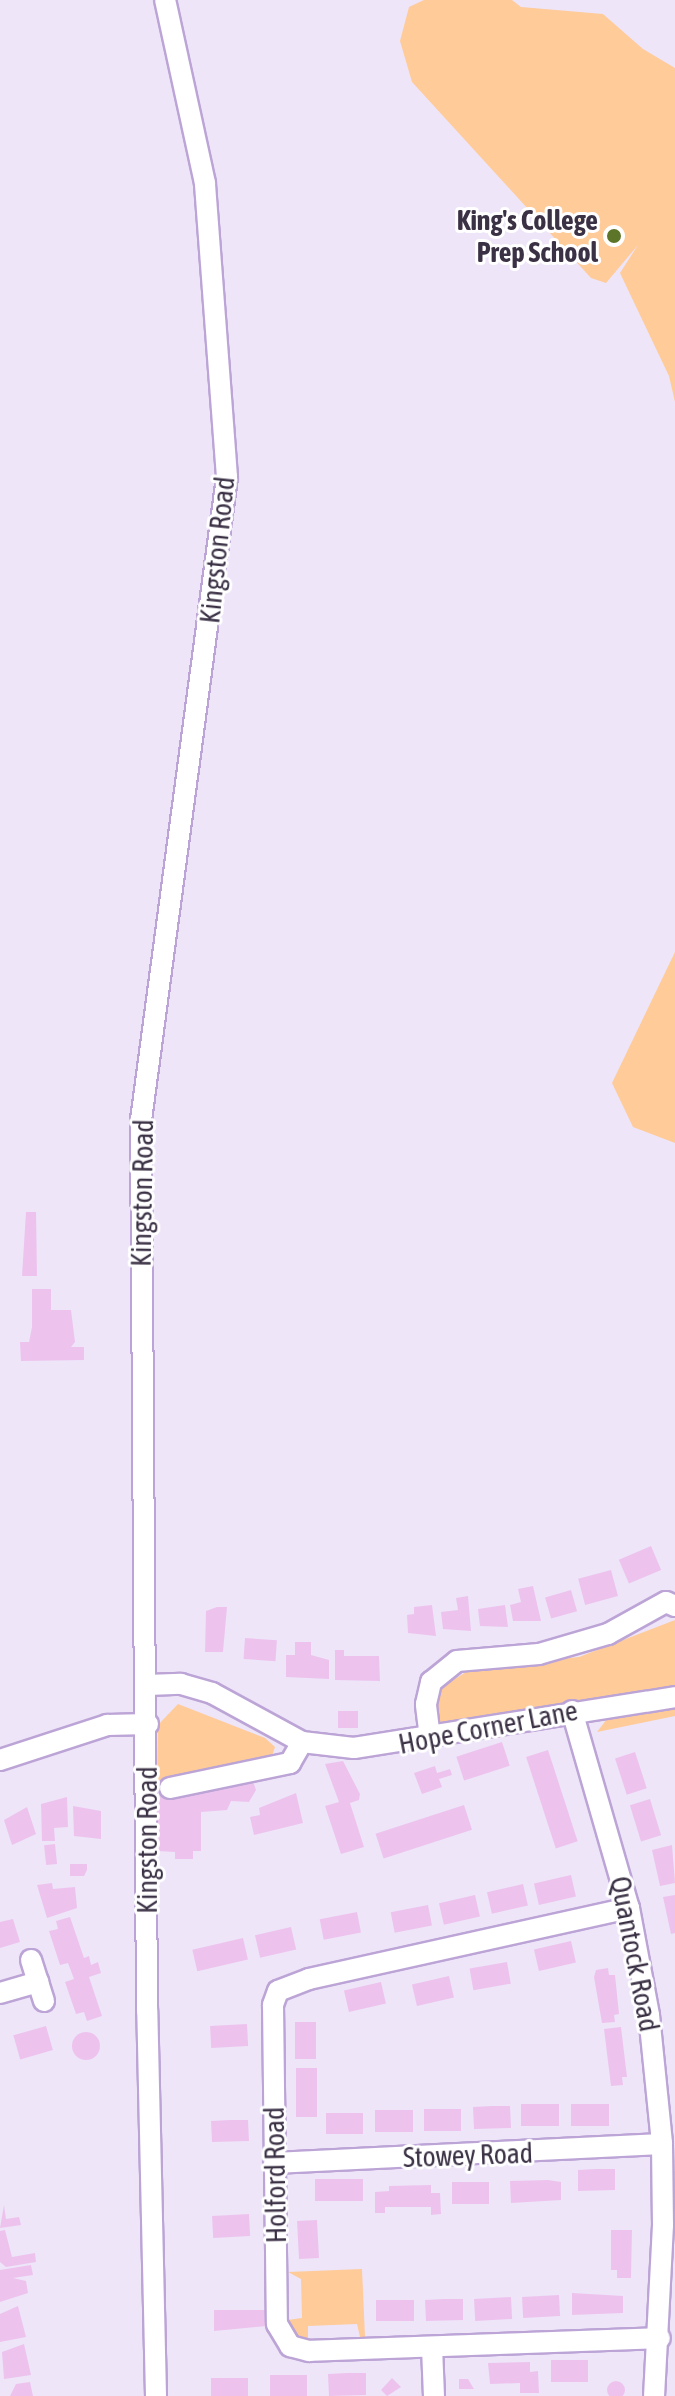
<!DOCTYPE html>
<html>
<head>
<meta charset="utf-8">
<style>
  body { margin:0 }
  #map { position:relative; width:675px; height:2396px; overflow:hidden; background:#eee5f9; font-family:"Asap Condensed",sans-serif }
  div>[style] { position:absolute }
  [style*='--x'] { left:calc(var(--x)*1px); top:calc(var(--y)*1px); width:calc(var(--w)*1px); rotate:calc(var(--a)*1deg) }
  .green>* { inset:0; background:#fecb99 }
  .building>* { inset:0; background:#edc3ee; transform-origin:0 0 }
  .round { border-radius:50% }
  .roads { filter:drop-shadow(2px 0 #bca5d6) drop-shadow(-2px 0 #bca5d6) drop-shadow(0 2px #bca5d6) drop-shadow(0 -2px #bca5d6) }
  .minor>* { height:20px; margin:-10px; padding:0 10px; transform-origin:10px; border-radius:10px; background:#fff }
  .dots>* { width:22px; height:22px; translate:-50% -50%; box-sizing:border-box; border:4px solid #fff; border-radius:50% }
  span { translate:-50% -50%; white-space:nowrap; text-align:center; line-height:1.15; -webkit-text-stroke:6px #fff; paint-order:stroke }
  .poi-label { font-size:28px; color:#3b3145; font-weight:700 }
  .right { translate:-100% -50%; text-align:right }
  .street-label { font-size:28px; color:#3b3145 }
</style>
</head>
<body>
<div id="map">
  <div class="green">
    <i style="clip-path:polygon(424px 0,512px 0,521px 7px,603px 14px,643px 49px,675px 68px,675px 402px,669px 376px,620px 273px,638px 245px,606px 283px,591px 278px,412px 82px,400px 41px,409px 7px)"></i>
    <i style="clip-path:polygon(675px 952px,675px 1143px,633px 1127px,612px 1083px)"></i>
    <i style="clip-path:polygon(675px 1620px,675px 1688px,436px 1724px,440px 1688px,471px 1669px,579px 1657px)"></i>
    <i style="clip-path:polygon(178px 1704px,265px 1738px,275px 1747px,270px 1762px,157px 1782px,158px 1725px)"></i>
    <i style="clip-path:polygon(675px 1706px,675px 1716px,597px 1732px,610px 1715px)"></i>
    <i style="clip-path:polygon(362px 2269px,365px 2337px,360px 2337px,357px 2324px,308px 2326px,308px 2339px,295px 2334px,288px 2320px,302px 2318px,301px 2279px,288px 2272px)"></i>
  </div>
  <div class="building">
    <i style="clip-path:polygon(26px 1212px,36px 1212px,37px 1276px,22px 1276px)"></i>
    <i style="clip-path:polygon(32px 1289px,51px 1289px,51px 1310px,71px 1310px,75px 1342px,71px 1347px,84px 1347px,84px 1360px,21px 1361px,20px 1342px,29px 1342px,32px 1327px)"></i>
    <i style="left:651px;top:1546px;width:26px;height:35px;rotate:67deg"></i>
    <i style="left:611px;top:1570px;width:27px;height:34px;rotate:75deg"></i>
    <i style="clip-path:polygon(533px 1586px,541px 1621px,513px 1621px,510px 1605px,521px 1602px,518px 1589px)"></i>
    <i style="left:571px;top:1590px;width:22px;height:27px;rotate:74deg"></i>
    <i style="clip-path:polygon(468px 1596px,471px 1631px,443px 1629px,441px 1612px,458px 1610px,456px 1598px)"></i>
    <i style="clip-path:polygon(432px 1605px,436px 1636px,408px 1633px,407px 1615px,414px 1614px,414px 1607px)"></i>
    <i style="clip-path:polygon(505px 1605px,508px 1627px,480px 1626px,478px 1609px)"></i>
    <i style="clip-path:polygon(217px 1607px,227px 1607px,223px 1652px,205px 1652px,206px 1611px)"></i>
    <i style="left:245px;top:1638px;width:32px;height:21px;rotate:4deg"></i>
    <i style="clip-path:polygon(295px 1642px,311px 1642px,311px 1655px,329px 1660px,329px 1679px,286px 1677px,286px 1655px,295px 1655px)"></i>
    <i style="clip-path:polygon(335px 1650px,344px 1650px,344px 1656px,379px 1656px,380px 1681px,335px 1680px)"></i>
    <i style="left:338px;top:1711px;width:20px;height:17px"></i>
    <i style="left:502px;top:1742px;width:25px;height:48px;rotate:72deg"></i>
    <i style="left:548px;top:1750px;width:96px;height:23px;rotate:72deg"></i>
    <i style="left:635px;top:1752px;width:38px;height:21px;rotate:72deg"></i>
    <i style="clip-path:polygon(343px 1761px,360px 1794px,359px 1800px,350px 1803px,364px 1847px,341px 1854px,325px 1806px,339px 1802px,325px 1764px)"></i>
    <i style="clip-path:polygon(435px 1766px,437px 1773px,450px 1769px,452px 1775px,439px 1779px,442px 1787px,422px 1794px,414px 1773px)"></i>
    <i style="clip-path:polygon(253px 1781px,256px 1790px,249px 1802px,231px 1801px,227px 1810px,201px 1812px,201px 1851px,193px 1851px,193px 1859px,175px 1859px,175px 1852px,157px 1851px,156px 1797px)"></i>
    <i style="clip-path:polygon(296px 1793px,303px 1823px,254px 1835px,250px 1817px,260px 1815px,259px 1808px)"></i>
    <i style="clip-path:polygon(67px 1797px,68px 1827px,54px 1828px,55px 1841px,42px 1841px,41px 1804px)"></i>
    <i style="left:650px;top:1799px;width:38px;height:21px;rotate:73deg"></i>
    <i style="left:464px;top:1805px;width:26px;height:93px;rotate:72deg"></i>
    <i style="clip-path:polygon(73px 1806px,101px 1811px,101px 1839px,74px 1836px)"></i>
    <i style="clip-path:polygon(27px 1807px,36px 1834px,12px 1845px,4px 1820px)"></i>
    <i style="left:55px;top:1844px;width:20px;height:11px;rotate:84deg"></i>
    <i style="clip-path:polygon(672px 1845px,675px 1883px,660px 1886px,652px 1850px)"></i>
    <i style="clip-path:polygon(70px 1864px,87px 1864px,87px 1870px,84px 1876px,70px 1876px)"></i>
    <i style="left:571px;top:1875px;width:22px;height:38px;rotate:77deg"></i>
    <i style="clip-path:polygon(52px 1883px,53px 1889px,75px 1887px,77px 1908px,47px 1918px,37px 1885px)"></i>
    <i style="left:523px;top:1884px;width:22px;height:37px;rotate:77deg"></i>
    <i style="left:475px;top:1895px;width:22px;height:37px;rotate:77deg"></i>
    <i style="clip-path:polygon(675px 1895px,675px 1933px,671px 1934px,663px 1897px)"></i>
    <i style="left:428px;top:1905px;width:21px;height:38px;rotate:79deg"></i>
    <i style="left:357px;top:1912px;width:21px;height:38px;rotate:79deg"></i>
    <i style="clip-path:polygon(70px 1917px,84px 1958px,89px 1956px,91px 1965px,98px 1962px,101px 1973px,89px 1977px,102px 2016px,87px 2021px,84px 2012px,76px 2014px,65px 1982px,74px 1979px,68px 1963px,60px 1965px,49px 1931px,58px 1929px,56px 1921px)"></i>
    <i style="clip-path:polygon(13px 1919px,20px 1942px,0 1948px,0 1922px)"></i>
    <i style="left:291px;top:1927px;width:23px;height:37px;rotate:77deg"></i>
    <i style="left:243px;top:1938px;width:22px;height:52px;rotate:77deg"></i>
    <i style="left:571px;top:1941px;width:22px;height:38px;rotate:77deg"></i>
    <i style="left:507px;top:1962px;width:22px;height:38px;rotate:80deg"></i>
    <i style="clip-path:polygon(608px 1968px,609px 1975px,615px 1975px,619px 2014px,614px 2015px,615px 2022px,602px 2023px,594px 1977px,596px 1970px)"></i>
    <i style="left:449px;top:1976px;width:22px;height:38px;rotate:77deg"></i>
    <i style="left:381px;top:1982px;width:22px;height:38px;rotate:77deg"></i>
    <i style="left:295px;top:2022px;width:21px;height:37px"></i>
    <i style="left:247px;top:2024px;width:22px;height:37px;rotate:87deg"></i>
    <i style="left:46px;top:2026px;width:25px;height:34px;rotate:74deg"></i>
    <i style="clip-path:polygon(621px 2027px,627px 2077px,622px 2077px,623px 2085px,611px 2086px,604px 2029px)"></i>
    <i class="round" style="left:72px;top:2032px;width:28px;height:28px"></i>
    <i style="left:317px;top:2068px;width:49px;height:21px;rotate:90deg"></i>
    <i style="left:559px;top:2104px;width:22px;height:38px;rotate:90deg"></i>
    <i style="left:571px;top:2104px;width:38px;height:22px"></i>
    <i style="clip-path:polygon(492px 2106px,510px 2106px,511px 2128px,474px 2129px,473px 2107px)"></i>
    <i style="left:461px;top:2109px;width:22px;height:37px;rotate:90deg"></i>
    <i style="left:413px;top:2110px;width:22px;height:38px;rotate:90deg"></i>
    <i style="left:363px;top:2113px;width:21px;height:37px;rotate:90deg"></i>
    <i style="clip-path:polygon(230px 2120px,248px 2120px,249px 2141px,212px 2142px,211px 2121px)"></i>
    <i style="clip-path:polygon(596px 2169px,615px 2169px,615px 2190px,578px 2191px,578px 2170px)"></i>
    <i style="left:363px;top:2179px;width:22px;height:48px;rotate:90deg"></i>
    <i style="clip-path:polygon(548px 2180px,561px 2182px,561px 2200px,511px 2203px,510px 2181px)"></i>
    <i style="left:489px;top:2182px;width:22px;height:37px;rotate:90deg"></i>
    <i style="clip-path:polygon(431px 2185px,431px 2193px,440px 2193px,441px 2214px,431px 2215px,431px 2207px,385px 2207px,385px 2213px,375px 2213px,375px 2192px,389px 2191px,389px 2186px)"></i>
    <i style="clip-path:polygon(4px 2205px,6px 2219px,19px 2217px,21px 2225px,0 2228px)"></i>
    <i style="left:249px;top:2214px;width:22px;height:37px;rotate:87deg"></i>
    <i style="left:317px;top:2220px;width:38px;height:20px;rotate:87deg"></i>
    <i style="clip-path:polygon(5px 2230px,12px 2257px,35px 2253px,36px 2262px,6px 2267px,0 2262px,0 2231px)"></i>
    <i style="clip-path:polygon(611px 2230px,632px 2230px,631px 2278px,617px 2278px,617px 2270px,611px 2270px)"></i>
    <i style="clip-path:polygon(31px 2265px,33px 2275px,13px 2278px,26px 2281px,28px 2293px,0 2302px,0 2270px)"></i>
    <i style="clip-path:polygon(572px 2293px,623px 2296px,623px 2313px,572px 2315px)"></i>
    <i style="left:559px;top:2295px;width:21px;height:37px;rotate:87deg"></i>
    <i style="left:511px;top:2297px;width:22px;height:37px;rotate:87deg"></i>
    <i style="clip-path:polygon(444px 2299px,463px 2299px,463px 2320px,426px 2321px,425px 2300px)"></i>
    <i style="left:414px;top:2300px;width:21px;height:38px;rotate:90deg"></i>
    <i style="clip-path:polygon(18px 2306px,26px 2337px,0 2342px,0 2314px)"></i>
    <i style="clip-path:polygon(214px 2310px,266px 2310px,266px 2326px,214px 2331px)"></i>
    <i style="clip-path:polygon(24px 2344px,31px 2375px,4px 2379px,2px 2352px)"></i>
    <i style="left:551px;top:2360px;width:37px;height:22px"></i>
    <i style="clip-path:polygon(530px 2362px,530px 2372px,538px 2371px,539px 2393px,520px 2393px,520px 2383px,490px 2384px,488px 2363px)"></i>
    <i style="clip-path:polygon(347px 2373px,366px 2373px,366px 2395px,329px 2396px,328px 2374px)"></i>
    <i style="left:307px;top:2375px;width:21px;height:37px;rotate:90deg"></i>
    <i style="left:211px;top:2378px;width:37px;height:18px"></i>
    <i style="clip-path:polygon(392px 2378px,401px 2387px,387px 2396px,381px 2390px)"></i>
    <i style="clip-path:polygon(459px 2379px,468px 2379px,474px 2389px,459px 2389px)"></i>
    <i class="round" style="left:607px;top:2381px;width:18px;height:18px"></i>
    <i style="clip-path:polygon(30px 2382px,33px 2396px,10px 2396px,16px 2384px)"></i>
  </div>
  <div class="roads">
    <div class="minor">
      <i style="--x:147;--y:1685;--w:34;--a:-2"></i>
      <i style="--x:181;--y:1684;--w:32;--a:16"></i>
      <i style="--x:212;--y:1693;--w:102;--a:28.6"></i>
      <i style="--x:302;--y:1742;--w:52;--a:6.6"></i>
      <i style="--x:354;--y:1748;--w:325;--a:-9"></i>
      <i style="--x:572;--y:1711;--w:205;--a:73.9"></i>
      <i style="--x:629;--y:1908;--w:109;--a:79.4"></i>
      <i style="--x:649;--y:2015;--w:130;--a:84.2"></i>
      <i style="--x:662;--y:2144;--w:81;--a:89.3"></i>
      <i style="--x:663;--y:2225;--w:171;--a:93"></i>
      <i style="--x:430;--y:1738;--w:34;--a:-97"></i>
      <i style="--x:426;--y:1704;--w:23;--a:-77"></i>
      <i style="--x:431;--y:1682;--w:33;--a:-39"></i>
      <i style="--x:457;--y:1661;--w:82;--a:-4.9"></i>
      <i style="--x:539;--y:1654;--w:72;--a:-16.2"></i>
      <i style="--x:608;--y:1634;--w:66;--a:-28.9"></i>
      <i style="--x:666;--y:1602;--w:10;--a:24"></i>
      <i style="--x:0;--y:1760;--w:113;--a:-18.1"></i>
      <i style="--x:107;--y:1725;--w:41;--a:-1.4"></i>
      <i style="--x:170;--y:1788;--w:123;--a:-11.8"></i>
      <i style="--x:290;--y:1763;--w:24;--a:-60"></i>
      <i style="--x:629;--y:1908;--w:328;--a:167.5"></i>
      <i style="--x:309;--y:1979;--w:33;--a:159"></i>
      <i style="--x:278;--y:1991;--w:15;--a:110"></i>
      <i style="--x:273;--y:2005;--w:319;--a:89.3"></i>
      <i style="--x:277;--y:2324;--w:26;--a:59"></i>
      <i style="--x:290;--y:2346;--w:20;--a:15"></i>
      <i style="--x:309;--y:2351;--w:351;--a:-2.1"></i>
      <i style="--x:31;--y:1960;--w:43;--a:72.4"></i>
      <i style="--x:0;--y:1993;--w:40;--a:-16"></i>
      <i style="--x:274;--y:2163;--w:388;--a:-2.8"></i>
      <i style="--x:432;--y:2347;--w:49;--a:87.7"></i>
      <i style="--x:156;--y:2396;--w:385;--a:-91.3"></i>
      <i style="--x:147;--y:2011;--w:891;--a:-90.39"></i>
      <i style="--x:141;--y:1120;--w:649;--a:-82.38"></i>
      <i style="--x:227;--y:477;--w:295;--a:-94.3"></i>
      <i style="--x:205;--y:183;--w:187;--a:-102.3"></i>
    </div>
  </div>
  <div class="dots">
    <i style="left:614px;top:236px;background:#5c7528"></i>
  </div>
  <div class="poi-label">
    <span class="right" style="left:598px;top:236px">King's College<br>Prep School</span>
  </div>
  <div class="street-label">
    <span style="left:217px;top:550px;rotate:-84deg">Kingston Road</span>
    <span style="left:142px;top:1193px;rotate:-89deg">Kingston Road</span>
    <span style="left:488px;top:1727px;rotate:-11deg">Hope Corner Lane</span>
    <span style="left:147px;top:1840px;rotate:-90deg">Kingston Road</span>
    <span style="left:635px;top:1954px;rotate:79deg">Quantock Road</span>
    <span style="left:468px;top:2155px;rotate:-2deg">Stowey Road</span>
    <span style="left:275px;top:2175px;rotate:-91deg">Holford Road</span>
  </div>
</div>
</body>
</html>
